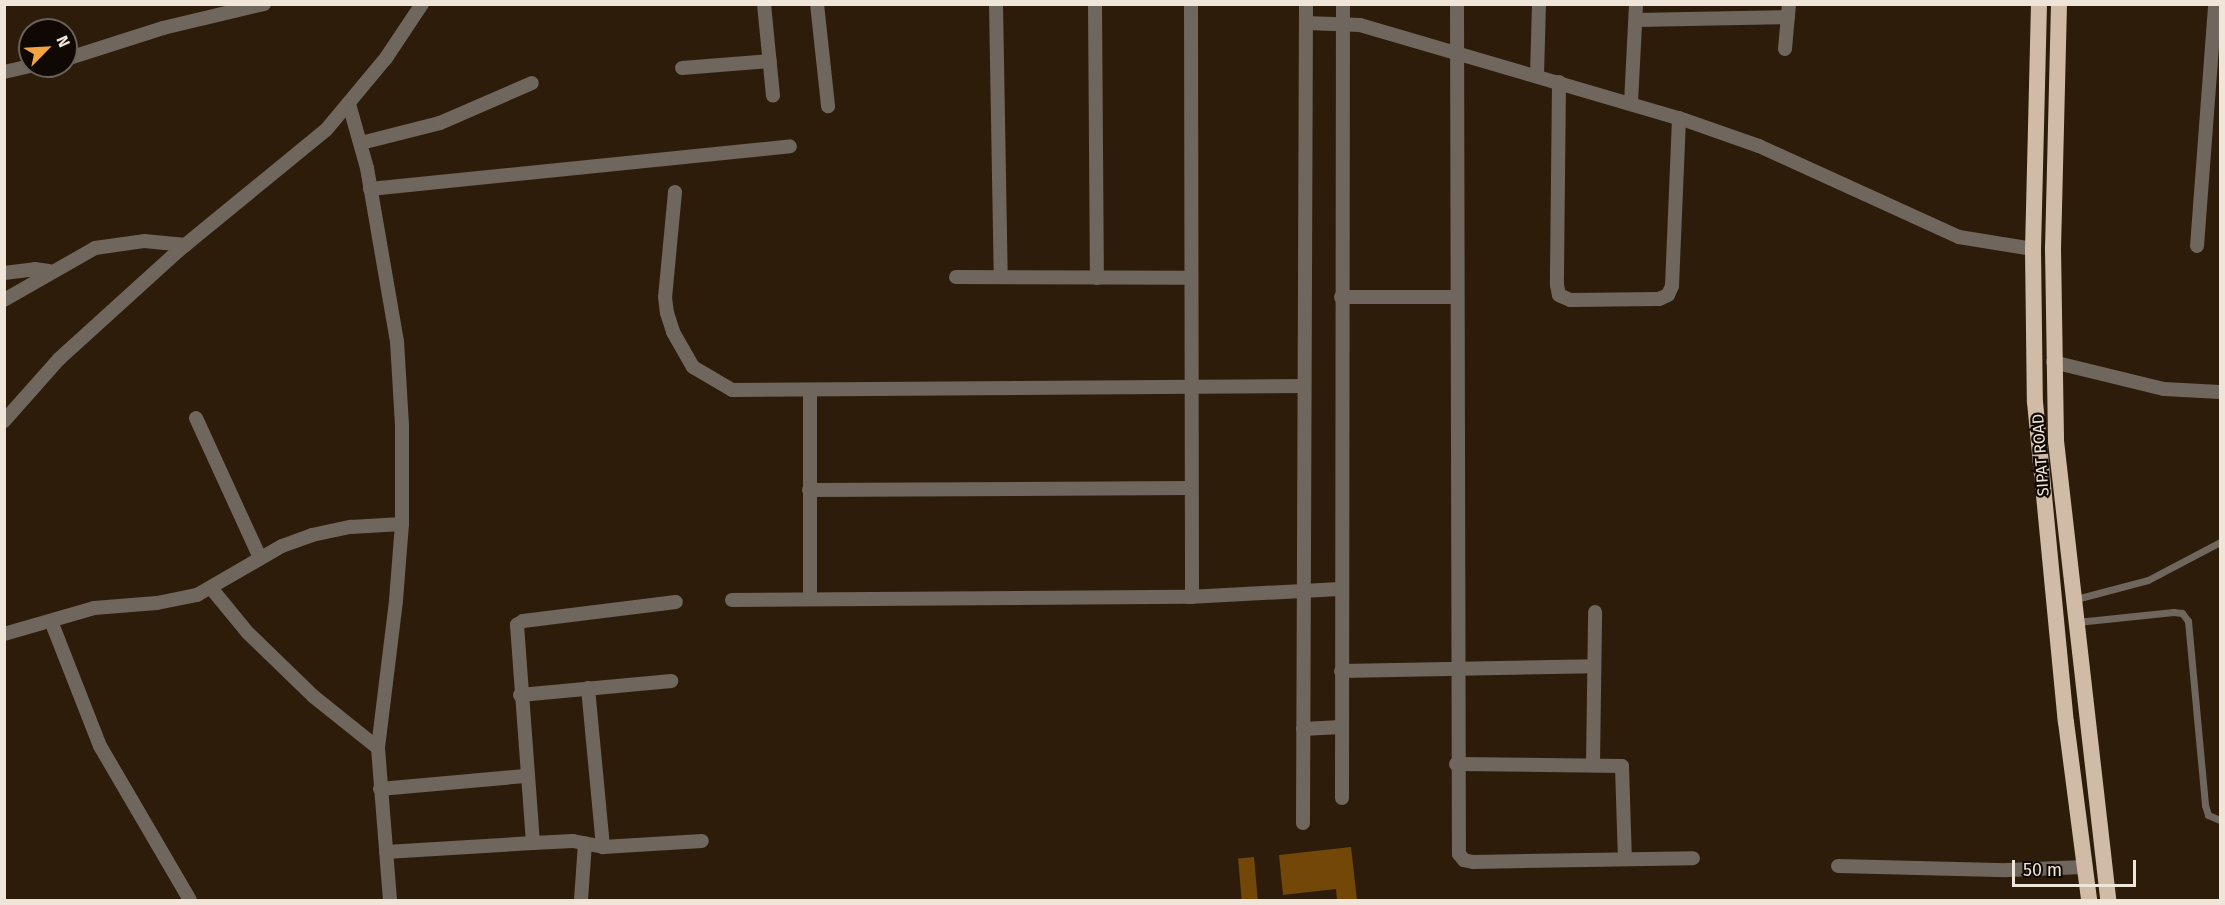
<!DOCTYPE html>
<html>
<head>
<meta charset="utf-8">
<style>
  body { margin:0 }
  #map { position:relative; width:2225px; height:905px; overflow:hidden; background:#2d1c09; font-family:"Fira Sans",sans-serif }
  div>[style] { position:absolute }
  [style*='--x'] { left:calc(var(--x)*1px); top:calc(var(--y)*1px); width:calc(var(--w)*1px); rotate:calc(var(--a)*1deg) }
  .building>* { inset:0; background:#724707; transform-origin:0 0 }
  .service>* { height:7px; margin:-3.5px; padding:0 3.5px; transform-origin:3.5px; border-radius:3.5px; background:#6f665d }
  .minor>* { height:14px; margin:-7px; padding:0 7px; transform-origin:7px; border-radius:7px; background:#6f665d }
  .trunk>* { height:16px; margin:-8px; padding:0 8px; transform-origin:8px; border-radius:8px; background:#d0bca6 }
  span { translate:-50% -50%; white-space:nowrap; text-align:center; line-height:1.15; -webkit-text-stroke:4.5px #0f0803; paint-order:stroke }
  .street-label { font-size:16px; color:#f0e5d9 }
  .frame { position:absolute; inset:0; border:6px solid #f0e5d9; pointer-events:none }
  .north { position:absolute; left:18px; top:18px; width:60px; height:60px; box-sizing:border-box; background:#0f0803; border:2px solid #696059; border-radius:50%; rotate:66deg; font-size:16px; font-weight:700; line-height:24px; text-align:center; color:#f0e5d9 }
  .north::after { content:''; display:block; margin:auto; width:21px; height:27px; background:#f2a542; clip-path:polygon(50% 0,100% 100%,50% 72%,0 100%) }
  .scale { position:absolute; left:2012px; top:860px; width:124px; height:27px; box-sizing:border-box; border:3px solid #f0e5d9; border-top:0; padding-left:8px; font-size:18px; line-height:21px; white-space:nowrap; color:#f0e5d9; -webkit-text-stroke:4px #0f0803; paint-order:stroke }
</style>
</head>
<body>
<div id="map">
  <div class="building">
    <i style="clip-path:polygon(1351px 847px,1357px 900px,1337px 900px,1336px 889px,1283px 895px,1279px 855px)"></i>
    <i style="left:1254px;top:857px;width:43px;height:16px;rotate:85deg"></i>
  </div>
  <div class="service">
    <i style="--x:2076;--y:599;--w:74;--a:-14.8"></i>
    <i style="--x:2148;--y:580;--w:81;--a:-27.8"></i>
    <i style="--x:2077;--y:622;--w:97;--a:-5.9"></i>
    <i style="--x:2173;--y:612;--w:9;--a:6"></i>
    <i style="--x:2182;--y:613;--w:10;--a:53"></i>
    <i style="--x:2188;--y:621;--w:185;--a:84.7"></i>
    <i style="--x:2205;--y:805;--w:10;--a:73"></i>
    <i style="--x:2208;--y:815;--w:13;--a:23"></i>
  </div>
  <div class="minor">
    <i style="--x:764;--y:4;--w:92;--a:84.4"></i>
    <i style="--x:817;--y:4;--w:103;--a:83.8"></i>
    <i style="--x:996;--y:4;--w:273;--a:89"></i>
    <i style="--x:1095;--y:4;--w:274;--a:89.6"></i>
    <i style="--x:1191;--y:4;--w:593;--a:89.9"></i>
    <i style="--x:1457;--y:4;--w:850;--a:89.87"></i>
    <i style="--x:1459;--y:854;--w:8;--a:50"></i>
    <i style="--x:1464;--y:860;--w:9;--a:13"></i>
    <i style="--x:1473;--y:862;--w:220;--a:-1"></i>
    <i style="--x:1636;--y:20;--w:152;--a:-1.1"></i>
    <i style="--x:1306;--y:23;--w:54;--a:2.1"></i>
    <i style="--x:1360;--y:25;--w:332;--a:16.3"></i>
    <i style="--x:1679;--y:118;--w:85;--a:19.3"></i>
    <i style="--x:1759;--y:146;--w:220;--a:24.5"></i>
    <i style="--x:1959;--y:237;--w:75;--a:9.2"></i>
    <i style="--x:1785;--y:49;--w:45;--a:-84.9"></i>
    <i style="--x:66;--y:59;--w:102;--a:-17.7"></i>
    <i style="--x:163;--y:28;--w:104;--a:-13.4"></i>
    <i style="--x:682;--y:68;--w:88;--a:-4.5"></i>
    <i style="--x:4;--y:72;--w:28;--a:-13"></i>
    <i style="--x:1537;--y:75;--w:71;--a:-88.4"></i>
    <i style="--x:1559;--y:82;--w:203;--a:90.6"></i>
    <i style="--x:1557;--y:285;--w:10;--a:79"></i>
    <i style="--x:1559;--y:295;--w:12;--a:24"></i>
    <i style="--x:1570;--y:300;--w:89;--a:-0.6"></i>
    <i style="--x:1659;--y:299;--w:10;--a:-24"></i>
    <i style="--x:1668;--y:295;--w:10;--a:-66"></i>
    <i style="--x:1672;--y:286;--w:168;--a:-87.6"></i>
    <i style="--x:1631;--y:103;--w:99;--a:-87.1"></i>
    <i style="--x:349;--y:104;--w:66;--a:74.3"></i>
    <i style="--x:367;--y:168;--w:176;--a:80.2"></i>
    <i style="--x:397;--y:341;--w:84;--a:86.6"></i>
    <i style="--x:402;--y:425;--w:99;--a:90"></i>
    <i style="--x:402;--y:524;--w:77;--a:94.5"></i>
    <i style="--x:396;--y:601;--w:148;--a:97"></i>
    <i style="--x:378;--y:748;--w:152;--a:85.5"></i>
    <i style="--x:361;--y:143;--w:81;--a:-14.2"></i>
    <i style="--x:440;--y:123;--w:100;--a:-23.5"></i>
    <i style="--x:370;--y:189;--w:422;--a:-5.8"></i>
    <i style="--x:675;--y:192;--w:105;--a:95.4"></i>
    <i style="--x:665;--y:297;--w:16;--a:83"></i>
    <i style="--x:667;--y:313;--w:20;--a:72"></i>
    <i style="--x:673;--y:332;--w:40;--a:60.3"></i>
    <i style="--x:693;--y:367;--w:45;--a:30.5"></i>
    <i style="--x:732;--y:390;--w:571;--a:-0.4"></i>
    <i style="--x:2197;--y:246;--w:243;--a:-85.7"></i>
    <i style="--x:4;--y:273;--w:31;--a:-7"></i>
    <i style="--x:35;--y:269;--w:15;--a:8"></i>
    <i style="--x:956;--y:277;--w:233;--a:0.2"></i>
    <i style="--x:1341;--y:297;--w:116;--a:0"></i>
    <i style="--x:4;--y:300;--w:105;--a:-29.7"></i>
    <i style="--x:95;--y:248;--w:49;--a:-8.1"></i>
    <i style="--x:144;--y:241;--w:42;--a:5.4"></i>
    <i style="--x:2053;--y:362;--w:114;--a:13.7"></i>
    <i style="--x:2164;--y:389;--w:56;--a:3.1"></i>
    <i style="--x:196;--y:418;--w:154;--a:65.4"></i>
    <i style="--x:4;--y:421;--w:83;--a:-48.4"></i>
    <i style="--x:59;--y:359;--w:161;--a:-42.2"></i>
    <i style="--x:178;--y:251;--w:191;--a:-39.3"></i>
    <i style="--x:326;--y:130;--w:94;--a:-50.2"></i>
    <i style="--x:386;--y:58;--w:65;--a:-56.3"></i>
    <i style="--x:809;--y:490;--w:382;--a:-0.3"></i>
    <i style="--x:211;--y:588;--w:58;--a:50.6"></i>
    <i style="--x:248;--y:633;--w:91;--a:44.1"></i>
    <i style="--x:313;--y:696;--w:83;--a:38.7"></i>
    <i style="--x:810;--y:599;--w:207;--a:-90"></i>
    <i style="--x:732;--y:600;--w:456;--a:-0.4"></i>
    <i style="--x:1188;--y:597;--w:152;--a:-3"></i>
    <i style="--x:51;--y:621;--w:134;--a:68.6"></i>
    <i style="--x:100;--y:746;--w:178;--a:59.7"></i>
    <i style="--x:4;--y:634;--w:94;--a:-16.1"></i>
    <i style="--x:94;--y:608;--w:63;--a:-4.5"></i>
    <i style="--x:157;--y:603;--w:41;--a:-11.3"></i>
    <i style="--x:197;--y:595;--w:98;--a:-30"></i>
    <i style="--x:282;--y:546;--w:32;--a:-20"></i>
    <i style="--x:312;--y:535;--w:40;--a:-12"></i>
    <i style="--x:351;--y:527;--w:51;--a:-3.4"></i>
    <i style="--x:1341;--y:671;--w:253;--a:-1.1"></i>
    <i style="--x:588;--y:688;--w:160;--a:84.6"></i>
    <i style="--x:520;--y:695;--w:152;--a:-5.3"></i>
    <i style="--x:1303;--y:729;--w:38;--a:-3"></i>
    <i style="--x:1456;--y:764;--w:166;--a:0.7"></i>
    <i style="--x:1622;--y:766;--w:93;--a:88.2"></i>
    <i style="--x:1593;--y:764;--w:152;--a:-89.2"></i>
    <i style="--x:380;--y:789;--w:148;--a:-5.1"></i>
    <i style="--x:1342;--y:798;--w:794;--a:-89.93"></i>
    <i style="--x:1303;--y:823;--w:819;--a:-89.79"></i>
    <i style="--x:533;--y:843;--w:219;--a:-94.2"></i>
    <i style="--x:517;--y:625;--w:7;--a:-34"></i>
    <i style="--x:523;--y:621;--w:154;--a:-7.1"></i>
    <i style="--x:386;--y:852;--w:147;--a:-3.5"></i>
    <i style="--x:533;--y:843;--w:40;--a:-2.9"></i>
    <i style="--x:573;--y:841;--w:31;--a:11"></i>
    <i style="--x:603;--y:847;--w:99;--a:-3.5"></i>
    <i style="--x:1838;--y:866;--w:169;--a:1.4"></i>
    <i style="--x:2007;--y:870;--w:78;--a:-2.2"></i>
    <i style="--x:581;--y:900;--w:57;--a:-86"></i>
  </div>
  <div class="trunk">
    <i style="--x:2039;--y:4;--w:245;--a:91.4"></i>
    <i style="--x:2033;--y:249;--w:153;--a:89.3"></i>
    <i style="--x:2035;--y:402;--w:321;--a:84.5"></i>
    <i style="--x:2066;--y:722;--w:179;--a:82.6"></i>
    <i style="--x:2059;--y:4;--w:244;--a:91.4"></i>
    <i style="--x:2053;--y:248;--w:193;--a:89.1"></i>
    <i style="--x:2056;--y:441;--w:462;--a:83.5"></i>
  </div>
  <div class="street-label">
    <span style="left:2041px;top:455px;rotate:-94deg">SIPAT ROAD</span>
  </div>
  <div class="frame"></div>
  <div class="north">N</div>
  <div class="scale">50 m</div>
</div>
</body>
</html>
